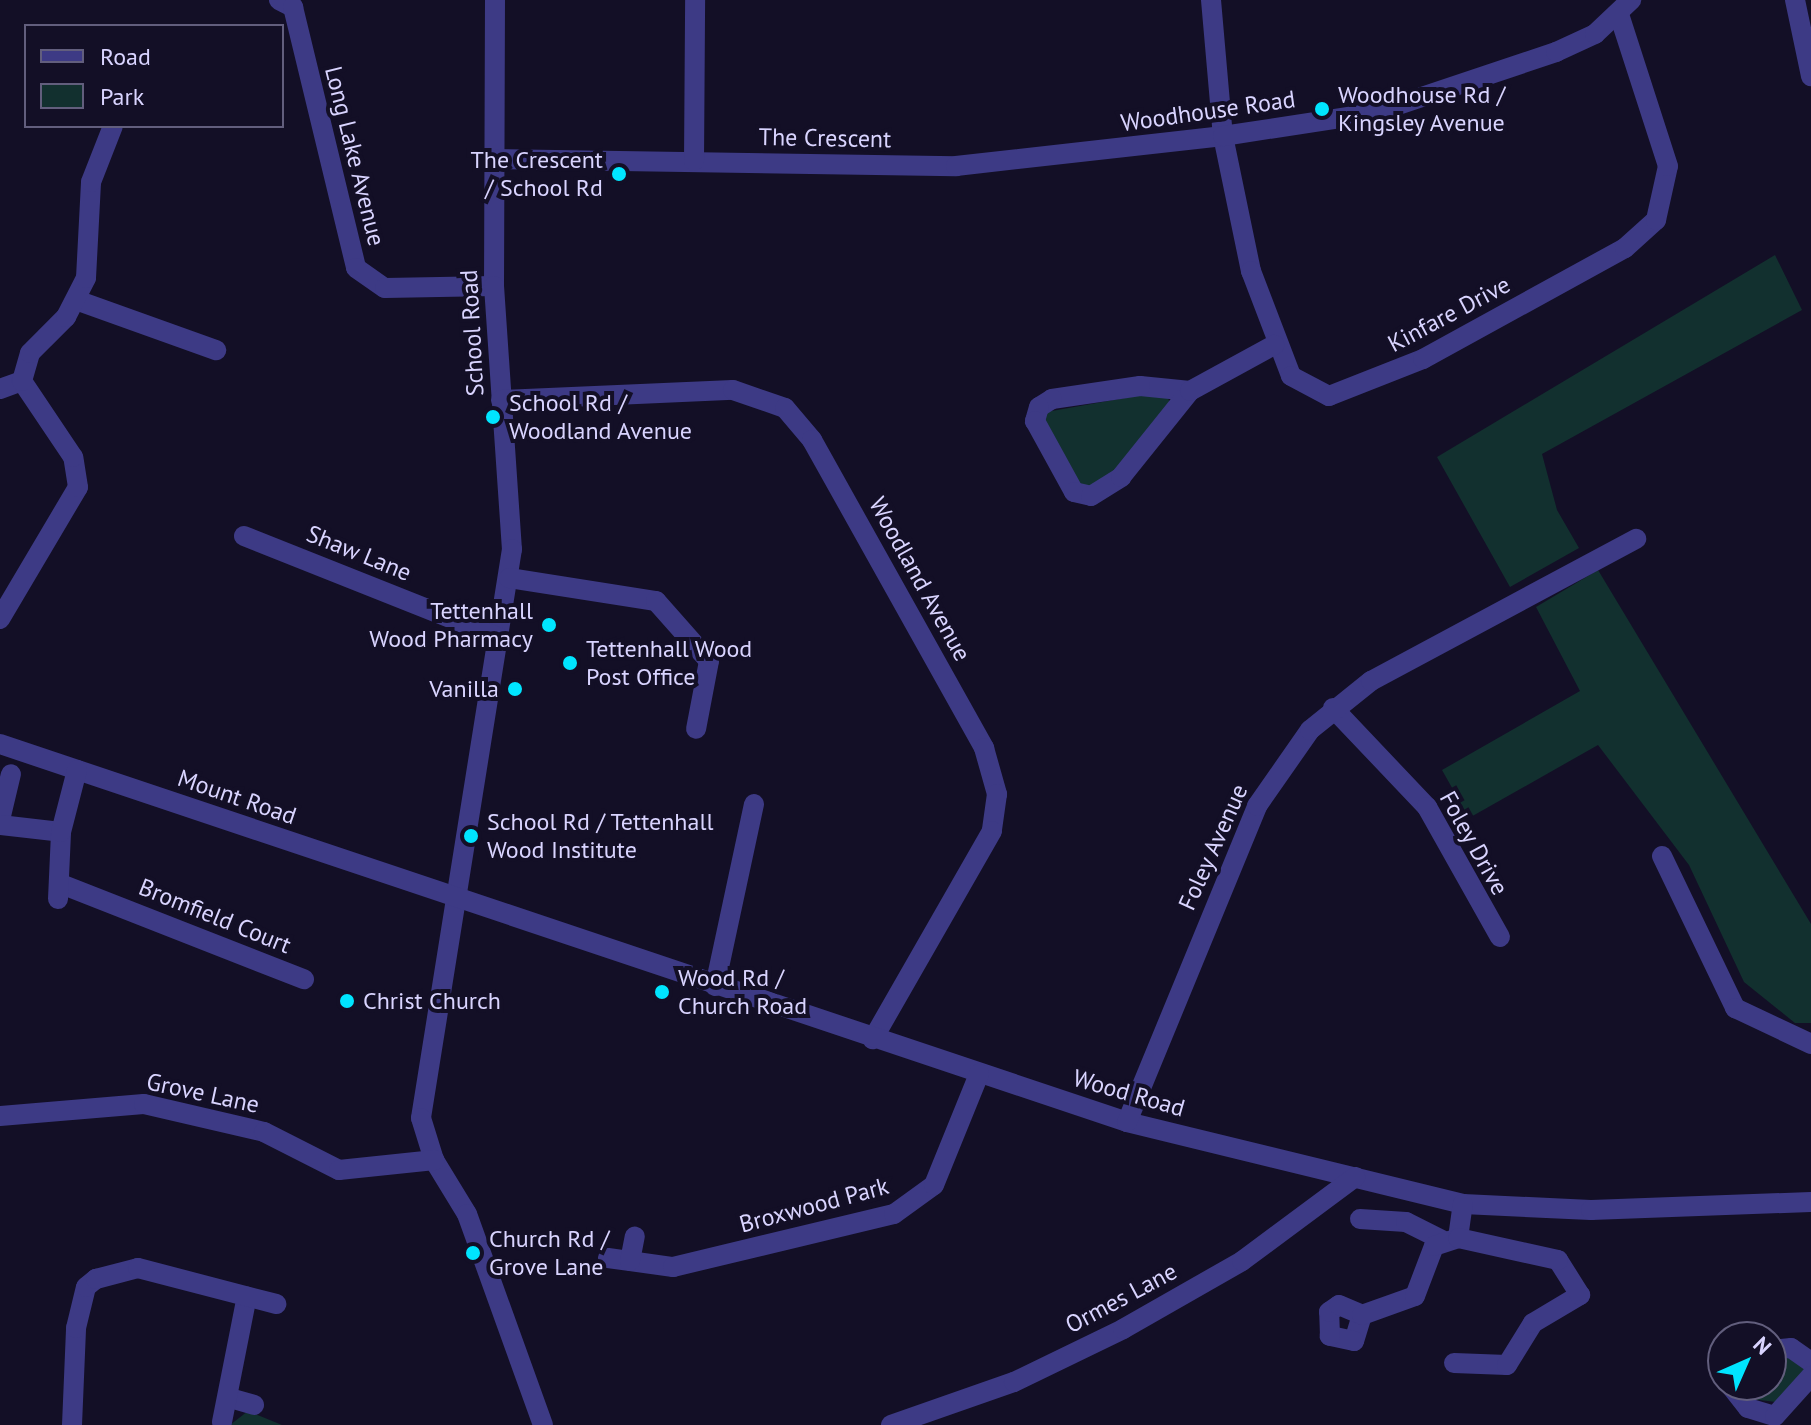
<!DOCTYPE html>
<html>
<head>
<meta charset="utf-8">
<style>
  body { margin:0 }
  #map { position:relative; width:1811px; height:1425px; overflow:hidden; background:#130f26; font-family:"PT Sans",sans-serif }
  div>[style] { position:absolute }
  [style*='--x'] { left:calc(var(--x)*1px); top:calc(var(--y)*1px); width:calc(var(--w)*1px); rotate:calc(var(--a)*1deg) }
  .green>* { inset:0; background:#12302f }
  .minor>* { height:20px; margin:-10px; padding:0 10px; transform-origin:10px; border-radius:10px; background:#3d3a85 }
  .dots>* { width:22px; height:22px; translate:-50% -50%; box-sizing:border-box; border:4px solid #130f26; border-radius:50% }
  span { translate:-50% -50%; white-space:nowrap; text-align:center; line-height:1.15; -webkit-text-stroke:8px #130f26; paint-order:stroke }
  .poi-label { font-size:24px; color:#d9d4ff }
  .left { translate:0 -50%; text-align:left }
  .right { translate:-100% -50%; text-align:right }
  .street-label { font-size:24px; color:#d9d4ff }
  .legend { position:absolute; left:24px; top:24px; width:260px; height:104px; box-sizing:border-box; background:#130f26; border:2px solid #625e7d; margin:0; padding:10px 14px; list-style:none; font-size:24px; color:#d9d4ff }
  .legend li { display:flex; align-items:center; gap:16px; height:40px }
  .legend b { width:40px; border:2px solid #625e7d }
  .north { position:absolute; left:1707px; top:1321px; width:80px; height:80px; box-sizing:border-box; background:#130f26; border:2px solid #625e7d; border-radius:50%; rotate:45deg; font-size:22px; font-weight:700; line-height:32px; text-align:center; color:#d9d4ff }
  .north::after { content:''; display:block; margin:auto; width:28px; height:36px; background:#00e5ff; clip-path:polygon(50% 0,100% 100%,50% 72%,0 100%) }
</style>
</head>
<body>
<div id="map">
  <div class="green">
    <i style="clip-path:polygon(1775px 255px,1802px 310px,1542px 454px,1557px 510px,1579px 548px,1510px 587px,1437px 457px)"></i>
    <i style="clip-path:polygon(1164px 391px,1171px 404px,1120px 469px,1084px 491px,1044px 422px,1046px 412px)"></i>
    <i style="clip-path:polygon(1598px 570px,1811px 924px,1811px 1023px,1795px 1023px,1744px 982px,1689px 865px,1598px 745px,1469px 818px,1442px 770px,1580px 691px,1536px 607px)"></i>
    <i style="clip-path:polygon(1796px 1356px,1806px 1367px,1784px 1403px,1751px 1399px,1740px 1385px,1771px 1385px,1771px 1357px)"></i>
    <i style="clip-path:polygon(248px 1411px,282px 1425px,230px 1425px)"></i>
  </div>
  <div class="minor">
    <i style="--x:279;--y:0;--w:16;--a:27"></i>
    <i style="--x:293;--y:7;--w:268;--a:76.4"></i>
    <i style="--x:356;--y:268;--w:35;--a:35"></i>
    <i style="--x:385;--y:288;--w:109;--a:-1.1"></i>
    <i style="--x:495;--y:0;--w:286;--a:90.2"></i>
    <i style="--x:494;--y:286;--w:264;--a:86.1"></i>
    <i style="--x:512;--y:549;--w:576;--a:99.09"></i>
    <i style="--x:421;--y:1118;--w:44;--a:72.8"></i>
    <i style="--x:434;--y:1160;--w:63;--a:58.6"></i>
    <i style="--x:467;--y:1214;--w:224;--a:70.2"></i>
    <i style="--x:1211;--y:0;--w:137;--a:85"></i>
    <i style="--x:1223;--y:136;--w:138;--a:78.3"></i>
    <i style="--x:1251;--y:271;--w:112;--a:69.1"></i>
    <i style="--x:1291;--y:376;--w:43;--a:27.8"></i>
    <i style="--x:1329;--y:396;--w:101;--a:-21.5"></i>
    <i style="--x:1423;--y:359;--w:230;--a:-28.8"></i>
    <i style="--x:1625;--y:248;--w:42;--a:-42.1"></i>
    <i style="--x:1656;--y:220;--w:55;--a:-77.5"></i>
    <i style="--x:1668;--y:166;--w:157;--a:-107.9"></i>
    <i style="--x:1795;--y:0;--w:78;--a:78.1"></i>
    <i style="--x:492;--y:159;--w:464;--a:0.9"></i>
    <i style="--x:956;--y:166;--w:269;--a:-6.4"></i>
    <i style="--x:1223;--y:136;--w:153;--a:-8.7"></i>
    <i style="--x:1374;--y:113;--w:192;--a:-18.5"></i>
    <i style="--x:1556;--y:52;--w:43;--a:-24.8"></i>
    <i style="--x:1595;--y:34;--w:50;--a:-43.4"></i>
    <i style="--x:694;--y:161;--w:161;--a:-89.6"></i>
    <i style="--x:76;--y:300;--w:149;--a:19.7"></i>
    <i style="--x:0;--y:389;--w:23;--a:-20"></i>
    <i style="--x:1190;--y:391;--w:50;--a:-174.3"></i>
    <i style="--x:1140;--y:386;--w:89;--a:171.6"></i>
    <i style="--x:1052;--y:399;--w:15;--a:148"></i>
    <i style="--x:1039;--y:407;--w:15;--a:106"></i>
    <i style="--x:1035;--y:421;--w:81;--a:61.2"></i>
    <i style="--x:1074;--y:492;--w:17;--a:13"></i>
    <i style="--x:1091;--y:496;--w:36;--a:-32"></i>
    <i style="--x:1121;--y:477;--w:110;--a:-51.3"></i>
    <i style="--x:1190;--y:391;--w:96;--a:-28.7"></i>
    <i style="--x:501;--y:400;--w:232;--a:-2.5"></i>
    <i style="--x:733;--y:390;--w:55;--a:19.1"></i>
    <i style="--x:785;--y:408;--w:42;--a:49.8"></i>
    <i style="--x:812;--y:440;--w:353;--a:60.8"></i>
    <i style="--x:984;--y:748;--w:48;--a:74.2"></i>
    <i style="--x:997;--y:794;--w:37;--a:98"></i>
    <i style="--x:992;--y:831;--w:240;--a:119.8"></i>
    <i style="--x:244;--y:536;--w:276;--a:21.7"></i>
    <i style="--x:509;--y:578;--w:149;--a:8.9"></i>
    <i style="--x:656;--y:601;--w:80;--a:48.5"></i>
    <i style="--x:709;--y:661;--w:69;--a:100.8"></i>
    <i style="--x:0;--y:619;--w:153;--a:-59.4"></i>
    <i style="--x:78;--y:487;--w:30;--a:-99"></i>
    <i style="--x:73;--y:457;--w:92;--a:-123.9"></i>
    <i style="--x:22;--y:381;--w:29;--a:-74"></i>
    <i style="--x:30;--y:353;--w:51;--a:-45"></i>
    <i style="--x:66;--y:317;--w:44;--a:-62.9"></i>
    <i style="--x:86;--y:278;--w:96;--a:-87"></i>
    <i style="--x:91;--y:182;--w:60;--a:-68.6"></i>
    <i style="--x:1333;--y:708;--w:137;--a:46.5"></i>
    <i style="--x:1427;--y:807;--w:149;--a:60.7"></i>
    <i style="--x:0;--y:744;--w:1189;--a:18.54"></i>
    <i style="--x:1127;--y:1122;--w:346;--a:13.7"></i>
    <i style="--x:1463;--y:1204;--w:128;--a:2.7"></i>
    <i style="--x:1591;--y:1210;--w:220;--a:-2.1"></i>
    <i style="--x:0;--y:820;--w:47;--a:-76.6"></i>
    <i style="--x:0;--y:825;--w:61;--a:6.5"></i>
    <i style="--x:1662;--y:856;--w:169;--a:64.3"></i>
    <i style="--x:1735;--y:1008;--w:84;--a:25.3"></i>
    <i style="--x:61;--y:884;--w:261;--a:21.4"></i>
    <i style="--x:58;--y:899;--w:67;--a:-87.4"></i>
    <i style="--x:61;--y:832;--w:64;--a:-75.5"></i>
    <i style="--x:715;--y:986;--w:186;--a:-77.9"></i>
    <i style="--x:0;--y:1116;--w:144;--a:-4.8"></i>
    <i style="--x:144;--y:1104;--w:123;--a:13.1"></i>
    <i style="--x:264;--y:1132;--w:84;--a:26.9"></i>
    <i style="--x:339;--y:1170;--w:96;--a:-6"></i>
    <i style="--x:1127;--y:1122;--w:342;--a:-67.6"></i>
    <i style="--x:1257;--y:806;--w:93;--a:-55.1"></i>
    <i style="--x:1310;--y:730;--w:78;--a:-38.8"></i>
    <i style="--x:1371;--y:681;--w:301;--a:-28.2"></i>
    <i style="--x:1360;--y:1219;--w:46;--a:3.7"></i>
    <i style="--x:1406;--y:1222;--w:40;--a:26.6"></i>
    <i style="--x:608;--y:1258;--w:66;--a:7.9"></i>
    <i style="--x:673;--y:1267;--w:227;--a:-13.5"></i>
    <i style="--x:894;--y:1214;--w:49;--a:-35.9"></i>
    <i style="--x:934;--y:1185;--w:120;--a:-67.9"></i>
    <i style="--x:630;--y:1261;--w:25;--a:-79"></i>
    <i style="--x:1362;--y:1315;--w:27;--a:107"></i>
    <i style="--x:1354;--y:1341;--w:25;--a:-168"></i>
    <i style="--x:1330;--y:1336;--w:24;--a:-92"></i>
    <i style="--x:1329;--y:1312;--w:12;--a:-35"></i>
    <i style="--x:1339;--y:1305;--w:25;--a:23"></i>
    <i style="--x:1362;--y:1315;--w:56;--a:-19.7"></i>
    <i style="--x:1415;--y:1296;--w:53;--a:-69.2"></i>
    <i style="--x:1434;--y:1246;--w:25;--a:-18"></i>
    <i style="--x:1458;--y:1238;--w:34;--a:-82"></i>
    <i style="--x:1771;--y:1350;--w:20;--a:-6"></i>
    <i style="--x:1791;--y:1348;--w:24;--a:35"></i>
    <i style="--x:1454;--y:1363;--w:53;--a:2.2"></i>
    <i style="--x:1507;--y:1365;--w:49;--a:-58.2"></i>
    <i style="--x:1533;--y:1323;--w:55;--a:-30.8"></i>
    <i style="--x:1580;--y:1295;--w:41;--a:-122.2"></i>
    <i style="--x:1558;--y:1260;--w:102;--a:-167.6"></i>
    <i style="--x:1730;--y:1385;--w:29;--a:52"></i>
    <i style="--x:1748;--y:1408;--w:28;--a:17"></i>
    <i style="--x:1775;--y:1416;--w:54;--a:-48"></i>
    <i style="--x:230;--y:1398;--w:25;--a:16"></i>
    <i style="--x:222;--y:1422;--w:128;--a:-78.8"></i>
    <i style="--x:72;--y:1425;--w:97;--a:-87.6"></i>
    <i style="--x:76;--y:1328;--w:42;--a:-76.3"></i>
    <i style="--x:86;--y:1287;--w:13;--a:-39"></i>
    <i style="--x:96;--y:1279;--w:43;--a:-14.7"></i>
    <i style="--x:138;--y:1268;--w:143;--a:14.6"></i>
    <i style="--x:891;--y:1425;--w:130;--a:-19.3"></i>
    <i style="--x:1014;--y:1382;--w:121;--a:-25.9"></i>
    <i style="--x:1123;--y:1329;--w:137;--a:-29.7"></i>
    <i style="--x:1242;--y:1261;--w:141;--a:-36.6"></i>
  </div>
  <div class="dots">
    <i style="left:1322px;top:109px;background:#00e5ff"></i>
    <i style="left:619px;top:174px;background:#00e5ff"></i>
    <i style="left:493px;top:417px;background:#00e5ff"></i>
    <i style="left:549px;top:625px;background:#00e5ff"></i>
    <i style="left:570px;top:663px;background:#00e5ff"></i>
    <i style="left:515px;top:689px;background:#00e5ff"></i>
    <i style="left:471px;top:836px;background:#00e5ff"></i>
    <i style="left:662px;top:992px;background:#00e5ff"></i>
    <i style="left:347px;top:1001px;background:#00e5ff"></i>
    <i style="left:473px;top:1253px;background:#00e5ff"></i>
  </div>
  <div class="poi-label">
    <span class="left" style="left:1338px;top:109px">Woodhouse Rd /<br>Kingsley Avenue</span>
    <span class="right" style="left:603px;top:174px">The Crescent<br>/ School Rd</span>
    <span class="left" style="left:509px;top:417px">School Rd /<br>Woodland Avenue</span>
    <span class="right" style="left:533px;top:625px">Tettenhall<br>Wood Pharmacy</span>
    <span class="left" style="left:586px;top:663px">Tettenhall Wood<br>Post Office</span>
    <span class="right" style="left:499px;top:689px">Vanilla</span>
    <span class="left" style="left:487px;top:836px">School Rd / Tettenhall<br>Wood Institute</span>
    <span class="left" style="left:678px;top:992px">Wood Rd /<br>Church Road</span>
    <span class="left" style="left:363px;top:1001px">Christ Church</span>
    <span class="left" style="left:489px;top:1253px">Church Rd /<br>Grove Lane</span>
  </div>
  <div class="street-label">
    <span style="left:1208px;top:111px;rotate:-8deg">Woodhouse Road</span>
    <span style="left:825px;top:138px;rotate:1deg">The Crescent</span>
    <span style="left:355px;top:156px;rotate:76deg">Long Lake Avenue</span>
    <span style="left:1449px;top:314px;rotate:-28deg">Kinfare Drive</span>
    <span style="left:472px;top:333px;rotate:-93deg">School Road</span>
    <span style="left:359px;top:553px;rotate:22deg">Shaw Lane</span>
    <span style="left:920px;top:579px;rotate:61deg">Woodland Avenue</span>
    <span style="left:237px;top:797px;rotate:19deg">Mount Road</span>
    <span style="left:1474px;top:843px;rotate:61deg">Foley Drive</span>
    <span style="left:1213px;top:847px;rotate:-66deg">Foley Avenue</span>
    <span style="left:215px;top:916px;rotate:22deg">Bromfield Court</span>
    <span style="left:203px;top:1093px;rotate:12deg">Grove Lane</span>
    <span style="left:1129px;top:1093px;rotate:16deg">Wood Road</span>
    <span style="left:814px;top:1205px;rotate:-15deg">Broxwood Park</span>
    <span style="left:1121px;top:1298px;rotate:-28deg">Ormes Lane</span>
  </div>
  <ul class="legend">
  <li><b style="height:10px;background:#3d3a85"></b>Road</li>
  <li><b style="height:22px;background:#12302f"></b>Park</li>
  </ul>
  <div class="north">N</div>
</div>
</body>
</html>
